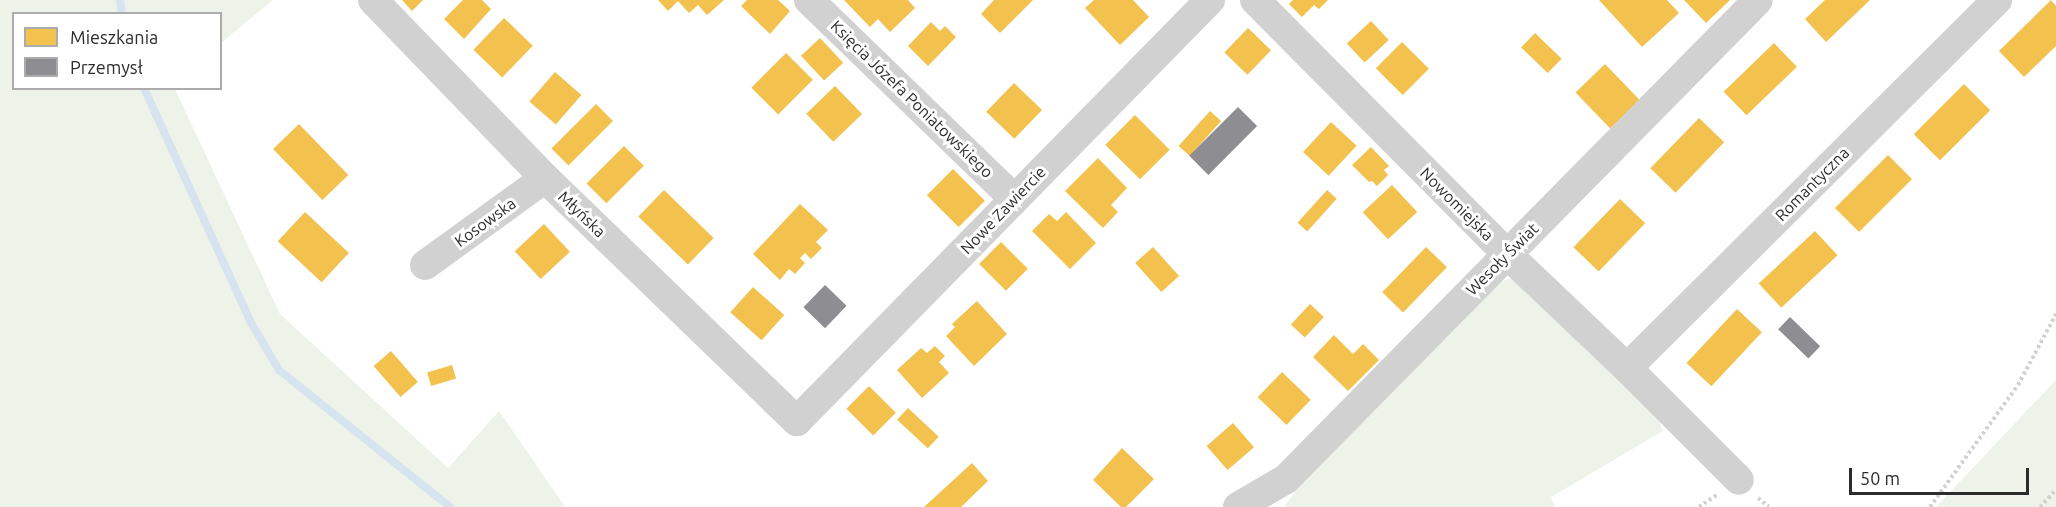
<!DOCTYPE html>
<html>
<head>
<meta charset="utf-8">
<style>
  body { margin:0 }
  #map { position:relative; width:2056px; height:507px; overflow:hidden; background:#fff; font-family:Ubuntu,sans-serif }
  div>[style] { position:absolute }
  [style*='--x'] { left:calc(var(--x)*1px); top:calc(var(--y)*1px); width:calc(var(--w)*1px); rotate:calc(var(--a)*1deg) }
  .green>* { inset:0; background:#eef3ea }
  .homes>* { inset:0; background:#f2c14e; transform-origin:0 0 }
  .industry>* { inset:0; background:#8d8d92; transform-origin:0 0 }
  .stream>* { height:8px; margin:-4px; padding:0 4px; transform-origin:4px; border-radius:4px; background:#d6e4f0 }
  .path>* { height:4px; margin-top:-2px; transform-origin:0; background:repeating-linear-gradient(90deg,#d1d1d1 0 3px,transparent 0 6px) }
  .minor>* { height:30px; margin:-15px; padding:0 15px; transform-origin:15px; border-radius:15px; background:#d1d1d1 }
  span { translate:-50% -50%; white-space:nowrap; text-align:center; line-height:1.15; -webkit-text-stroke:6px #fff; paint-order:stroke }
  .street-label { font-size:16px; color:#2c2c2c }
  .legend { position:absolute; left:12px; top:12px; width:210px; height:78px; box-sizing:border-box; background:#fff; border:2px solid #ababab; margin:0; padding:8px 10px; list-style:none; font-size:18px; color:#2c2c2c }
  .legend li { display:flex; align-items:center; gap:12px; height:30px }
  .legend b { width:30px; border:2px solid #ababab }
  .scale { position:absolute; left:1849px; top:468px; width:180px; height:27px; box-sizing:border-box; border:3px solid #2c2c2c; border-top:0; padding-left:8px; font-size:18px; line-height:21px; white-space:nowrap; color:#2c2c2c; -webkit-text-stroke:4px #fff; paint-order:stroke }
</style>
</head>
<body>
<div id="map">
  <div class="green">
    <i style="clip-path:polygon(0 0,273px 0,221px 43px,220px 14px,14px 14px,14px 88px,175px 89px,280px 314px,448px 468px,499px 411px,565px 507px,0 507px)"></i>
    <i style="clip-path:polygon(1509px 279px,1520px 280px,1659px 421px,1663px 431px,1551px 497px,1555px 507px,1284px 507px,1306px 477px,1494px 284px)"></i>
    <i style="clip-path:polygon(2056px 380px,2056px 507px,1936px 507px,2035px 402px)"></i>
  </div>
  <div class="homes">
    <i style="clip-path:polygon(402px 0,423px 0,412px 11px)"></i>
    <i style="clip-path:polygon(463px 0,482px 0,491px 9px,464px 39px,444px 19px)"></i>
    <i style="clip-path:polygon(658px 0,724px 0,707px 15px,698px 5px,689px 13px,678px 1px,668px 11px)"></i>
    <i style="clip-path:polygon(747px 0,778px 0,790px 11px,770px 34px,741px 6px)"></i>
    <i style="clip-path:polygon(844px 0,908px 0,915px 8px,890px 32px,878px 19px,870px 27px)"></i>
    <i style="clip-path:polygon(994px 0,1033px 0,1000px 33px,981px 14px)"></i>
    <i style="clip-path:polygon(1094px 0,1133px 0,1149px 17px,1120px 45px,1085px 8px)"></i>
    <i style="clip-path:polygon(1293px 0,1328px 0,1319px 9px,1314px 5px,1302px 17px,1289px 4px)"></i>
    <i style="clip-path:polygon(1599px 0,1667px 0,1679px 13px,1642px 47px)"></i>
    <i style="clip-path:polygon(1684px 0,1730px 0,1706px 23px)"></i>
    <i style="clip-path:polygon(1825px 0,1870px 0,1826px 42px,1805px 19px)"></i>
    <i style="clip-path:polygon(2051px 0,2056px 6px,2056px 46px,2024px 77px,1999px 51px)"></i>
    <i style="left:504px;top:18px;width:40px;height:44px;rotate:44deg"></i>
    <i style="left:1371px;top:21px;width:26px;height:33px;rotate:47deg"></i>
    <i style="clip-path:polygon(931px 22px,940px 31px,945px 26px,956px 37px,928px 66px,908px 46px)"></i>
    <i style="left:1248px;top:28px;width:32px;height:34px;rotate:44deg"></i>
    <i style="left:1535px;top:33px;width:37px;height:20px;rotate:44deg"></i>
    <i style="left:820px;top:38px;width:34px;height:26px;rotate:47deg"></i>
    <i style="left:1402px;top:42px;width:38px;height:37px;rotate:45deg"></i>
    <i style="left:1774px;top:43px;width:33px;height:70px;rotate:46deg"></i>
    <i style="left:786px;top:53px;width:38px;height:49px;rotate:45deg"></i>
    <i style="left:1605px;top:64px;width:50px;height:41px;rotate:46deg"></i>
    <i style="left:555px;top:72px;width:35px;height:39px;rotate:41deg"></i>
    <i style="left:1014px;top:83px;width:39px;height:40px;rotate:44deg"></i>
    <i style="left:1964px;top:84px;width:37px;height:71px;rotate:45deg"></i>
    <i style="left:835px;top:86px;width:39px;height:40px;rotate:46deg"></i>
    <i style="left:596px;top:104px;width:24px;height:63px;rotate:45deg"></i>
    <i style="left:1210px;top:111px;width:15px;height:47px;rotate:42deg"></i>
    <i style="left:1135px;top:115px;width:49px;height:42px;rotate:45deg"></i>
    <i style="left:1699px;top:118px;width:35px;height:70px;rotate:44deg"></i>
    <i style="left:1331px;top:122px;width:35px;height:41px;rotate:43deg"></i>
    <i style="left:299px;top:124px;width:71px;height:36px;rotate:46deg"></i>
    <i style="left:624px;top:146px;width:28px;height:53px;rotate:45deg"></i>
    <i style="clip-path:polygon(1371px 147px,1389px 166px,1384px 170px,1388px 175px,1377px 186px,1372px 181px,1369px 182px,1352px 165px)"></i>
    <i style="left:1888px;top:155px;width:34px;height:75px;rotate:45deg"></i>
    <i style="clip-path:polygon(1098px 158px,1127px 188px,1111px 205px,1118px 212px,1103px 228px,1065px 191px)"></i>
    <i style="left:953px;top:169px;width:45px;height:37px;rotate:45deg"></i>
    <i style="left:1392px;top:185px;width:37px;height:40px;rotate:47deg"></i>
    <i style="left:664px;top:190px;width:69px;height:37px;rotate:44deg"></i>
    <i style="left:1327px;top:190px;width:13px;height:44px;rotate:42deg"></i>
    <i style="left:1620px;top:199px;width:35px;height:67px;rotate:44deg"></i>
    <i style="clip-path:polygon(800px 204px,828px 230px,816px 242px,822px 248px,811px 259px,805px 253px,800px 258px,805px 263px,795px 274px,789px 269px,780px 280px,753px 254px)"></i>
    <i style="left:305px;top:212px;width:60px;height:40px;rotate:43deg"></i>
    <i style="clip-path:polygon(1066px 212px,1096px 243px,1070px 269px,1032px 231px,1049px 214px,1057px 221px)"></i>
    <i style="left:544px;top:224px;width:38px;height:40px;rotate:47deg"></i>
    <i style="left:1815px;top:231px;width:33px;height:77px;rotate:47deg"></i>
    <i style="left:1001px;top:242px;width:38px;height:31px;rotate:45deg"></i>
    <i style="left:1153px;top:247px;width:39px;height:24px;rotate:48deg"></i>
    <i style="left:1426px;top:247px;width:29px;height:63px;rotate:44deg"></i>
    <i style="left:753px;top:287px;width:42px;height:34px;rotate:42deg"></i>
    <i style="clip-path:polygon(977px 301px,1007px 334px,974px 366px,946px 336px,955px 327px,952px 324px)"></i>
    <i style="left:1310px;top:304px;width:19px;height:28px;rotate:43deg"></i>
    <i style="left:1737px;top:309px;width:34px;height:74px;rotate:43deg"></i>
    <i style="clip-path:polygon(1334px 335px,1353px 354px,1363px 344px,1379px 360px,1348px 391px,1313px 357px)"></i>
    <i style="clip-path:polygon(935px 346px,945px 356px,939px 362px,949px 373px,922px 398px,897px 370px,921px 348px,927px 353px)"></i>
    <i style="left:391px;top:351px;width:41px;height:23px;rotate:49deg"></i>
    <i style="left:452px;top:365px;width:14px;height:26px;rotate:73deg"></i>
    <i style="left:1282px;top:372px;width:40px;height:35px;rotate:44deg"></i>
    <i style="left:869px;top:386px;width:38px;height:32px;rotate:45deg"></i>
    <i style="left:908px;top:408px;width:42px;height:16px;rotate:43deg"></i>
    <i style="left:1233px;top:423px;width:32px;height:35px;rotate:49deg"></i>
    <i style="clip-path:polygon(1122px 448px,1154px 479px,1126px 507px,1121px 507px,1093px 480px)"></i>
    <i style="clip-path:polygon(972px 463px,988px 481px,961px 507px,924px 507px)"></i>
  </div>
  <div class="industry">
    <i style="left:1238px;top:107px;width:27px;height:69px;rotate:45deg"></i>
    <i style="left:825px;top:285px;width:30px;height:31px;rotate:44deg"></i>
    <i style="left:1790px;top:317px;width:42px;height:17px;rotate:44deg"></i>
  </div>
  <div class="stream">
    <i style="--x:120;--y:0;--w:14;--a:82"></i>
    <i style="--x:144;--y:88;--w:256;--a:65.5"></i>
    <i style="--x:250;--y:321;--w:57;--a:59.4"></i>
    <i style="--x:279;--y:370;--w:219;--a:38.7"></i>
  </div>
  <div class="path">
    <i style="--x:1758;--y:498;--w:14;--a:39"></i>
    <i style="--x:1699;--y:507;--w:23;--a:-34"></i>
    <i style="--x:1930;--y:507;--w:150;--a:-54.2"></i>
    <i style="--x:2018;--y:385;--w:81;--a:-61.8"></i>
    <i style="--x:2040;--y:507;--w:23;--a:-47"></i>
  </div>
  <div class="minor">
    <i style="--x:373;--y:0;--w:248;--a:46"></i>
    <i style="--x:545;--y:178;--w:350;--a:44"></i>
    <i style="--x:797;--y:421;--w:590;--a:-45.55"></i>
    <i style="--x:809;--y:0;--w:286;--a:44.1"></i>
    <i style="--x:1255;--y:0;--w:358;--a:45.2"></i>
    <i style="--x:1507;--y:254;--w:166;--a:43.5"></i>
    <i style="--x:1627;--y:368;--w:158;--a:45"></i>
    <i style="--x:425;--y:265;--w:148;--a:-35.9"></i>
    <i style="--x:1627;--y:368;--w:522;--a:-44.84"></i>
    <i style="--x:1238;--y:507;--w:56;--a:-30.3"></i>
    <i style="--x:1286;--y:479;--w:672;--a:-45.42"></i>
  </div>
  <div class="street-label">
    <span style="left:912px;top:99px;rotate:44deg">Księcia Józefa Poniatowskiego</span>
    <span style="left:1812px;top:184px;rotate:-45deg">Romantyczna</span>
    <span style="left:1457px;top:204px;rotate:45deg">Nowomiejska</span>
    <span style="left:1003px;top:210px;rotate:-46deg">Nowe Zawiercie</span>
    <span style="left:582px;top:214px;rotate:44deg">Młyńska</span>
    <span style="left:485px;top:222px;rotate:-36deg">Kosowska</span>
    <span style="left:1502px;top:259px;rotate:-45deg">Wesoły Świat</span>
  </div>
  <ul class="legend">
  <li><b style="height:16px;background:#f2c14e"></b>Mieszkania</li>
  <li><b style="height:16px;background:#8d8d92"></b>Przemysł</li>
  </ul>
  <div class="scale">50 m</div>
</div>
</body>
</html>
